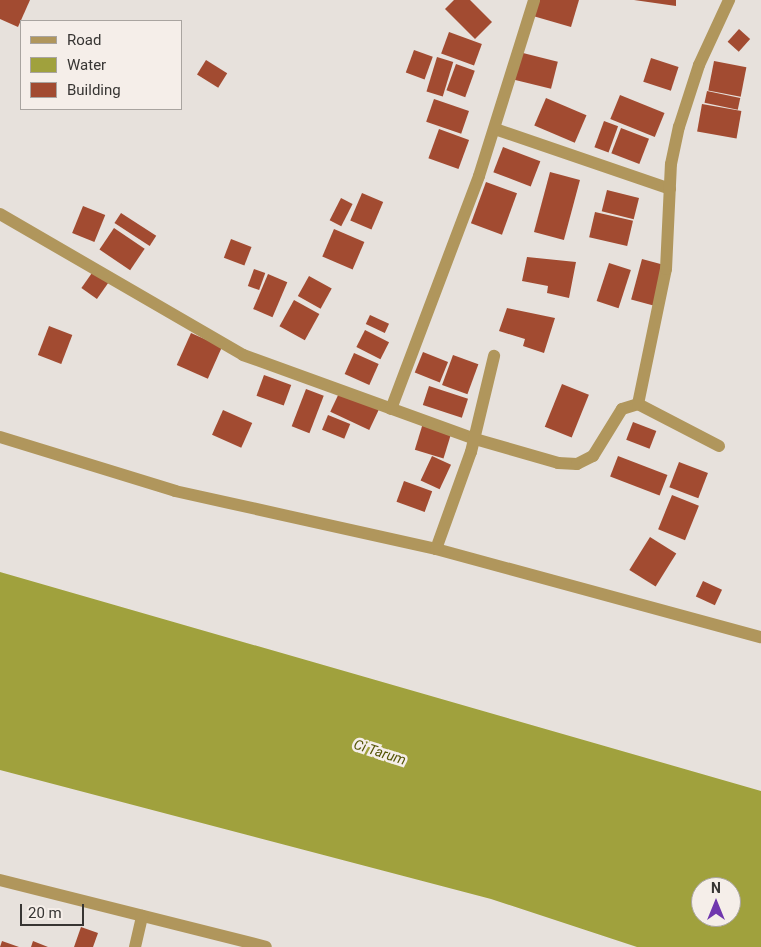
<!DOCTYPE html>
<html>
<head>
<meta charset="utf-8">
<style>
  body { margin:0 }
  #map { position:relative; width:761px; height:947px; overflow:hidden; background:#e7e1dc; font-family:Roboto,sans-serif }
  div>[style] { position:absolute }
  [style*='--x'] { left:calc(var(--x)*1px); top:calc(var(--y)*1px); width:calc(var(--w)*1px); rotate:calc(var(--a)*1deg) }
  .water>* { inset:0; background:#a0a13d }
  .building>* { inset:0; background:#a24b31; transform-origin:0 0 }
  .minor>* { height:12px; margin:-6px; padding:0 6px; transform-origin:6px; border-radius:6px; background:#b0965c }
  span { translate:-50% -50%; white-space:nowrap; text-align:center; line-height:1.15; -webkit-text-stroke:5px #f5eee9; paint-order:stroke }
  .water-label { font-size:14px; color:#555507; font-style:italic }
  .legend { position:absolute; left:20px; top:20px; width:162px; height:90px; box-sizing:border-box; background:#f5eee9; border:1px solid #a9a4a0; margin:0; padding:6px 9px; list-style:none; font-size:15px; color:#373533 }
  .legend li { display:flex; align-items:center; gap:10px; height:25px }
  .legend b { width:25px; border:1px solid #a9a4a0 }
  .north { position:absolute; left:691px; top:877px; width:50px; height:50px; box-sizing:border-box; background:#f5eee9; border:1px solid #a9a4a0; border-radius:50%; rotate:0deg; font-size:14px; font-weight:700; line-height:20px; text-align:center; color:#373533 }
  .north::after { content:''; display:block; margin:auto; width:18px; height:22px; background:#7037ae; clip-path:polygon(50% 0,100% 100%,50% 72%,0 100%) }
  .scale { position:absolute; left:20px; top:904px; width:64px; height:22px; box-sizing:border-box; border:2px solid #373533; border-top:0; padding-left:6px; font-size:15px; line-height:18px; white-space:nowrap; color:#373533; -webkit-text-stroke:4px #f5eee9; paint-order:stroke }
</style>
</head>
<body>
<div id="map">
  <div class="water">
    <i style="clip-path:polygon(evenodd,0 572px,761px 791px,761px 947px,637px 947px,491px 899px,0 770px,0 572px,701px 887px,731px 887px,731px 917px,701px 917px,701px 887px)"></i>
  </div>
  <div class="building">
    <i style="clip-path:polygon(0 0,30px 0,18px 27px,0 19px)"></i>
    <i style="clip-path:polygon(454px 0,470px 0,492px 22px,475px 39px,445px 9px)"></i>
    <i style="clip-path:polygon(538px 0,579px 0,571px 27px,533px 16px)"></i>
    <i style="clip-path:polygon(634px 0,676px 0,676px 6px)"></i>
    <i style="left:739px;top:29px;width:15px;height:17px;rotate:42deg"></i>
    <i style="left:449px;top:32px;width:35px;height:23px;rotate:20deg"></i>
    <i style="left:414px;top:50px;width:20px;height:24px;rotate:20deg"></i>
    <i style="left:519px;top:52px;width:40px;height:28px;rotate:14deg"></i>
    <i style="left:437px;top:57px;width:17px;height:36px;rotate:17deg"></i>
    <i style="left:651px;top:58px;width:29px;height:25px;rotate:18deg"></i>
    <i style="left:206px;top:60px;width:25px;height:17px;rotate:32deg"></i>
    <i style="left:714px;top:61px;width:33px;height:30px;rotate:11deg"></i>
    <i style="left:456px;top:64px;width:20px;height:28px;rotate:20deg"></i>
    <i style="left:707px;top:91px;width:34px;height:12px;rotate:12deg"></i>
    <i style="left:620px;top:95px;width:48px;height:26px;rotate:22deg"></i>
    <i style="left:546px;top:98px;width:44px;height:30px;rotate:23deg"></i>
    <i style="left:434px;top:99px;width:37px;height:24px;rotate:19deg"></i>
    <i style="left:702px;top:104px;width:40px;height:28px;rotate:10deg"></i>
    <i style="left:604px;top:121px;width:15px;height:28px;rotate:20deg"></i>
    <i style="left:621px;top:128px;width:30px;height:27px;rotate:21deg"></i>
    <i style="left:439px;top:129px;width:32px;height:31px;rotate:20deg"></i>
    <i style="left:503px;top:147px;width:40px;height:27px;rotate:21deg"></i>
    <i style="left:550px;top:172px;width:31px;height:62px;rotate:15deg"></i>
    <i style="left:486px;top:182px;width:33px;height:44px;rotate:20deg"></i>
    <i style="left:607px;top:190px;width:33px;height:22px;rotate:14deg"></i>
    <i style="left:362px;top:193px;width:23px;height:30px;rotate:23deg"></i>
    <i style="left:341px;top:198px;width:13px;height:25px;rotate:27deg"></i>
    <i style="left:83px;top:206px;width:24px;height:29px;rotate:22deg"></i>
    <i style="left:595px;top:212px;width:39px;height:26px;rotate:13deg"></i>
    <i style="left:121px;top:213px;width:42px;height:12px;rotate:33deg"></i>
    <i style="left:114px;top:228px;width:37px;height:26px;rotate:34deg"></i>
    <i style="left:334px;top:229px;width:33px;height:30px;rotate:23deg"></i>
    <i style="left:231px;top:239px;width:22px;height:20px;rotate:21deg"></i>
    <i style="clip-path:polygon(527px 257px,576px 262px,569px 298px,547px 293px,548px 286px,522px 281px)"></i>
    <i style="left:642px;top:259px;width:23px;height:42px;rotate:15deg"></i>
    <i style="left:609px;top:263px;width:23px;height:40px;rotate:18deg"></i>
    <i style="left:254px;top:269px;width:12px;height:18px;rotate:20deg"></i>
    <i style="left:94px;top:270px;width:19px;height:22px;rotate:35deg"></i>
    <i style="left:268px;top:274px;width:21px;height:38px;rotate:23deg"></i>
    <i style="left:309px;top:276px;width:26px;height:23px;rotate:29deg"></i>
    <i style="left:294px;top:300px;width:29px;height:30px;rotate:29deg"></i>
    <i style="clip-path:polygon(507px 308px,555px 318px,544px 353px,523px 346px,525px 339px,499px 331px)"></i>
    <i style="left:370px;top:315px;width:21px;height:10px;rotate:25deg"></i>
    <i style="left:49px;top:326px;width:25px;height:31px;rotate:21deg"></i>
    <i style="left:365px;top:330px;width:27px;height:19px;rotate:27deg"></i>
    <i style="left:191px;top:333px;width:34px;height:35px;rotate:24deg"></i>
    <i style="left:423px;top:352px;width:27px;height:22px;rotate:22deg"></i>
    <i style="left:354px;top:353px;width:27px;height:23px;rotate:24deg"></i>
    <i style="left:453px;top:355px;width:27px;height:32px;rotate:20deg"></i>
    <i style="left:264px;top:375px;width:29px;height:22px;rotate:20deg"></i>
    <i style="left:562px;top:384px;width:29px;height:46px;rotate:22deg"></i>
    <i style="left:429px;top:386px;width:41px;height:20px;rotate:18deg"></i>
    <i style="left:306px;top:389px;width:19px;height:40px;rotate:21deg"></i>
    <i style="left:340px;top:391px;width:43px;height:23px;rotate:25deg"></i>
    <i style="left:223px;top:410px;width:32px;height:27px;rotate:24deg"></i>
    <i style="left:328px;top:415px;width:24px;height:16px;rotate:22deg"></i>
    <i style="left:633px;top:422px;width:25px;height:19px;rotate:21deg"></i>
    <i style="left:423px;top:423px;width:30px;height:28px;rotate:17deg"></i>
    <i style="left:432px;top:456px;width:21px;height:27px;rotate:25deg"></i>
    <i style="left:618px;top:456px;width:53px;height:22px;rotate:21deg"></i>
    <i style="left:679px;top:462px;width:31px;height:27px;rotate:21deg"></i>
    <i style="left:404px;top:481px;width:30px;height:22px;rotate:20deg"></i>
    <i style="left:672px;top:495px;width:29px;height:37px;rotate:22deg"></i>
    <i style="left:650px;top:537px;width:31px;height:39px;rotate:32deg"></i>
    <i style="left:703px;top:581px;width:21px;height:17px;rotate:25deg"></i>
    <i style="clip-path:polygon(81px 927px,98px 933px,93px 947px,74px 947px)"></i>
    <i style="clip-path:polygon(2px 941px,19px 947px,0 947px)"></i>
    <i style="clip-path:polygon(33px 941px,48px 947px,31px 947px)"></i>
  </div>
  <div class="minor">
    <i style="--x:495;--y:129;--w:185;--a:18.9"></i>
    <i style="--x:0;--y:214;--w:281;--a:30.1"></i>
    <i style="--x:243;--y:355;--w:247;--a:19.9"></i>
    <i style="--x:475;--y:439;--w:86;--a:16.1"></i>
    <i style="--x:558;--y:463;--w:19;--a:3"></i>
    <i style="--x:577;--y:464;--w:18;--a:-27"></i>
    <i style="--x:593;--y:456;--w:55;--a:-58.3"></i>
    <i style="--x:622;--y:409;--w:17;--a:-17"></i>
    <i style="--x:391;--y:409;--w:249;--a:-69.3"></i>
    <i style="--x:479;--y:176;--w:184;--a:-72.6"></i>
    <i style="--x:0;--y:437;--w:183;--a:17.1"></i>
    <i style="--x:175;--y:491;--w:267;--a:12.5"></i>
    <i style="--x:436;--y:549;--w:337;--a:15.2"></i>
    <i style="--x:719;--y:446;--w:91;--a:-152.6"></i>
    <i style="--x:638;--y:404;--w:138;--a:-78.3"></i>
    <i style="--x:666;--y:269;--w:105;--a:-87.3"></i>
    <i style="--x:671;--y:164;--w:38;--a:-78"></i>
    <i style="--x:679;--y:127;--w:65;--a:-72.1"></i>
    <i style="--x:699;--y:65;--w:72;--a:-65.2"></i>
    <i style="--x:436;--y:549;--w:103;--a:-70.2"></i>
    <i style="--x:471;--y:452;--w:99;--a:-76.5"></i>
    <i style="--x:0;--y:880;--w:274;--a:14.1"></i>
    <i style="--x:135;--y:947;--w:32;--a:-77"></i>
  </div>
  <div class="water-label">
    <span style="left:380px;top:752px;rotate:18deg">Ci Tarum</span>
  </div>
  <ul class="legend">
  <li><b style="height:6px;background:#b0965c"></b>Road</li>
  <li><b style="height:14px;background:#a0a13d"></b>Water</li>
  <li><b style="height:14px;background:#a24b31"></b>Building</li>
  </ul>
  <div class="north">N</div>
  <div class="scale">20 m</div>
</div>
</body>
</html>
